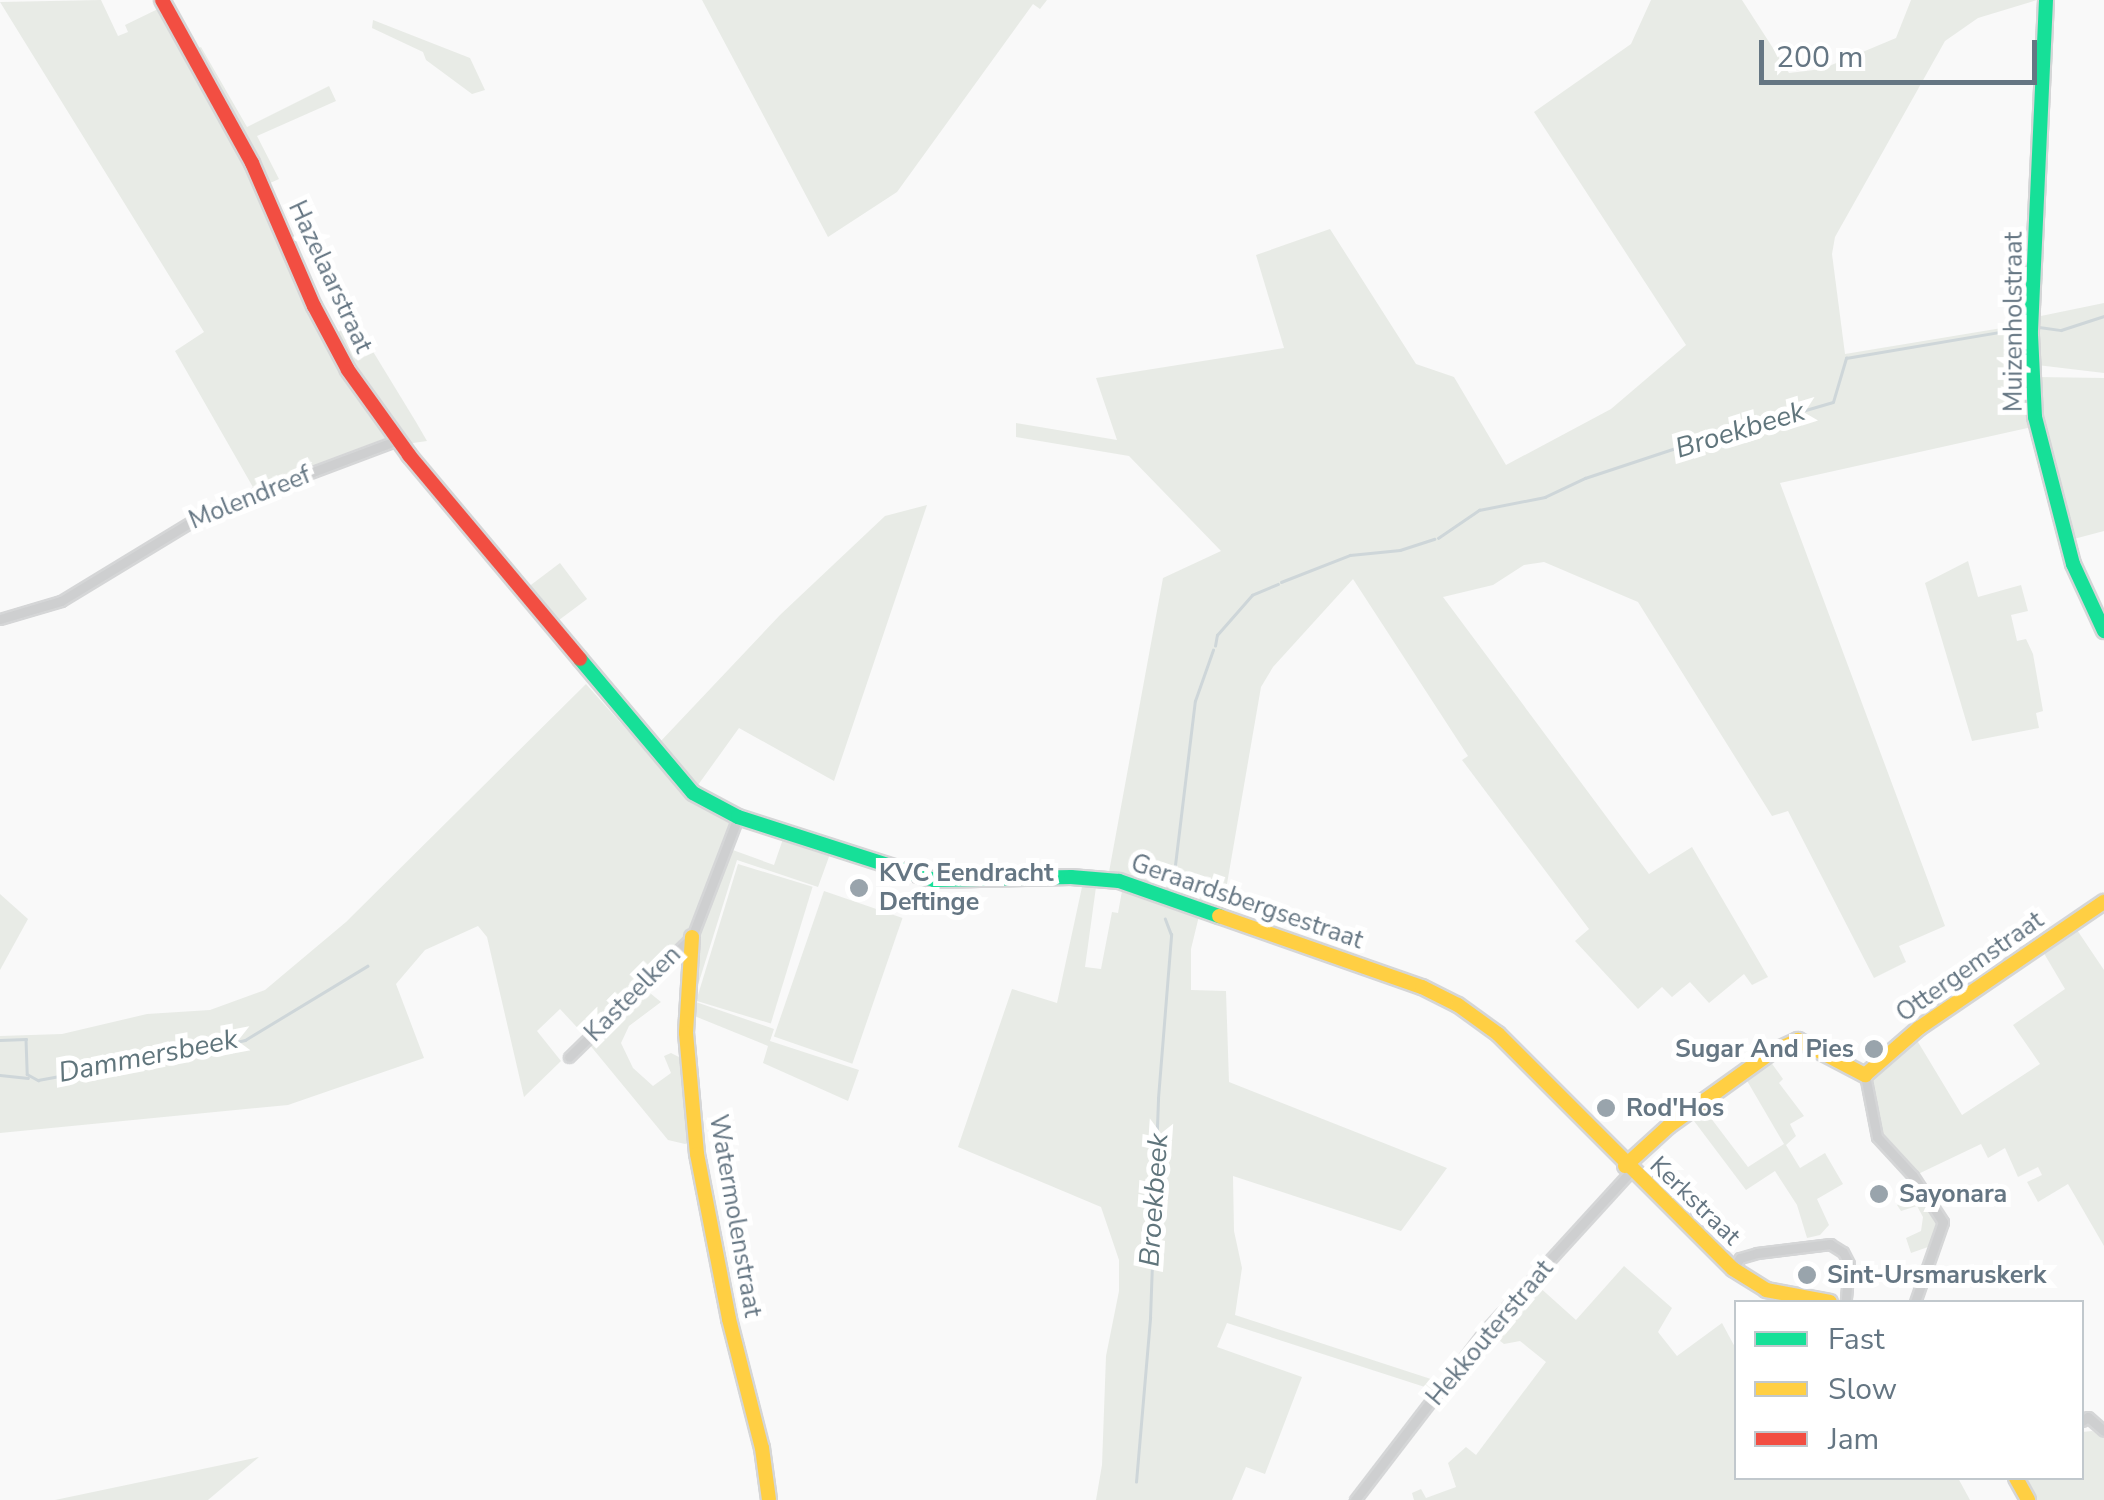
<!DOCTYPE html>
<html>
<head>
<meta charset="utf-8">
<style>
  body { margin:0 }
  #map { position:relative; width:2104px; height:1500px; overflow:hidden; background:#f9f9f9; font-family:"Nunito Sans",sans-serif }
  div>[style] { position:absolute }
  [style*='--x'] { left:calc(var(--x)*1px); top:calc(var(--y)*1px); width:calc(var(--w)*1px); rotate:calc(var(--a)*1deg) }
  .green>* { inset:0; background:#e8ebe6; transform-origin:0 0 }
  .stream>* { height:2.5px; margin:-1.25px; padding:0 1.25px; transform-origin:1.25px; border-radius:1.25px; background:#ced6d9 }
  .roads { filter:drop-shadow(2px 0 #d5d6d7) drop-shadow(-2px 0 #d5d6d7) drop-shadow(0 2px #d5d6d7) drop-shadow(0 -2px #d5d6d7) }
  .street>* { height:9px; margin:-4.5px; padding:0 4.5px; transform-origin:4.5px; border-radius:4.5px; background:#cecfd0 }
  .fast>* { height:14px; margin:-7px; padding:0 7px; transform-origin:7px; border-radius:7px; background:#16e098 }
  .slow>* { height:14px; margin:-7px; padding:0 7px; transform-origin:7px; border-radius:7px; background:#ffcf43 }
  .jam>* { height:14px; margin:-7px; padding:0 7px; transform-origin:7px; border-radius:7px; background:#f24e42 }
  .dots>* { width:28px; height:28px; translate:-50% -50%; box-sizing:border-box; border:5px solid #fff; border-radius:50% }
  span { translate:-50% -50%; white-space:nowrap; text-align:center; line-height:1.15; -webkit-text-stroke:10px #fff; paint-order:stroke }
  .street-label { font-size:25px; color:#657683 }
  .poi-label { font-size:25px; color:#657683; font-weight:700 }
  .left { translate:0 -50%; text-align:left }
  .right { translate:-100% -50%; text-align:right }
  .water-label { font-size:28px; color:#60757c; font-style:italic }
  .legend { position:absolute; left:1734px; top:1300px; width:350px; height:180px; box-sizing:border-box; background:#fff; border:2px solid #c1c8cd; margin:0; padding:12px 18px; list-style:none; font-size:30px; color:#657683 }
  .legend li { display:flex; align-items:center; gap:20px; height:50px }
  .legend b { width:50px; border:2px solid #c1c8cd }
  .scale { position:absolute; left:1759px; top:40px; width:278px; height:45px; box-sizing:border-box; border:5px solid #657683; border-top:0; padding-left:12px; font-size:30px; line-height:35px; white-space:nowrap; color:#657683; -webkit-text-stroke:8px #fff; paint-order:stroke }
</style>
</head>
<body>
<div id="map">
  <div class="green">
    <i style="clip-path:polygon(101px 0,118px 36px,128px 32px,125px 25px,160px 8px,240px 155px,335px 360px,387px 440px,254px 489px,175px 351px,204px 332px,0 2px)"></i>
    <i style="clip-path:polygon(702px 0,1047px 0,1040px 9px,1033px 4px,897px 192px,828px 237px)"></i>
    <i style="clip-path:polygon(1651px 0,1742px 0,1789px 73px,1822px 69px,1896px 38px,1911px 0,2037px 0,1978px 18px,1945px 41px,1835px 237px,1832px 254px,1845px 354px,2026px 324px,2032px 427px,1780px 483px,1945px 926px,1899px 946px,1906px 962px,1874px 978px,1788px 811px,1772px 816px,1638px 602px,1544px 562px,1524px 565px,1493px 585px,1443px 597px,1649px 874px,1692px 847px,1768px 977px,1752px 985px,1744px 974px,1709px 1003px,1690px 982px,1672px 997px,1662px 987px,1638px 1009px,1575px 941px,1589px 929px,1462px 760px,1468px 756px,1353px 579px,1273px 667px,1261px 687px,1223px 907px,1109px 872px,1163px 578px,1221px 551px,1129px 456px,1016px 437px,1016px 423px,1117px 440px,1096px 378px,1284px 348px,1256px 255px,1330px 229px,1416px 364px,1454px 377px,1506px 465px,1611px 409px,1686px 345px,1534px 112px,1631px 44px)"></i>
    <i style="clip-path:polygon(373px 20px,470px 58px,485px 90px,472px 94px,426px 60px,423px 52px,372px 28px)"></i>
    <i style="clip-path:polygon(201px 47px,247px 127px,329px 86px,336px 101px,257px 136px,279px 179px,268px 184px,194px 50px)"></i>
    <i style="clip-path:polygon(2104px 303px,2104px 373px,2037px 365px,2036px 317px)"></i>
    <i style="clip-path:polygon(355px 322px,416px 422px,427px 441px,406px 444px,365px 386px,335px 334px)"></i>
    <i style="clip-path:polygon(2037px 377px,2104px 378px,2104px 531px,2070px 540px,2040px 429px)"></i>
    <i style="clip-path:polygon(927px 505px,834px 781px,739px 728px,698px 785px,659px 743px,780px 615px,885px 516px)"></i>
    <i style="clip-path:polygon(1968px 561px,1978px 597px,2021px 585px,2028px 611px,2011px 615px,2017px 641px,2026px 639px,2033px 654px,2043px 711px,2036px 713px,2039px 728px,1972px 741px,1925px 583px)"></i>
    <i style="left:560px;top:563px;width:45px;height:41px;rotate:53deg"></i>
    <i style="clip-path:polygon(586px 684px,684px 794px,729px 820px,729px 827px,688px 935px,586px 1037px,560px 1009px,537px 1031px,561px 1061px,524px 1097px,487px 937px,478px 926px,425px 950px,396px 984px,424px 1058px,288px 1105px,0 1133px,0 1036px,62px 1034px,147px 1014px,210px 1010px,265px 990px,346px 922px)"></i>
    <i style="clip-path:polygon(783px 839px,830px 854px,818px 887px,737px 860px,693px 1001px,774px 1029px,770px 1041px,859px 1070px,848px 1101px,763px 1063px,768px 1046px,692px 1015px,697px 936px,730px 849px,774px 865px)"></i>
    <i style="left:738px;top:864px;width:78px;height:143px;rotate:17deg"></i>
    <i style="clip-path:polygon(1082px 887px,1096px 887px,1085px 967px,1101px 969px,1112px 912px,1118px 913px,1122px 891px,1199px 916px,1191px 949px,1191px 990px,1226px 991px,1229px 1082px,1447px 1168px,1401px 1231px,1233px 1176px,1234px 1231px,1242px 1268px,1235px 1315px,1437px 1381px,1431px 1389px,1227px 1323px,1217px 1347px,1302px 1377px,1265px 1474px,1246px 1467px,1232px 1500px,1096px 1500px,1102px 1465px,1106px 1356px,1119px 1291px,1119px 1260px,1101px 1207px,958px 1147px,1012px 989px,1057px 1003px)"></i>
    <i style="left:824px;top:891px;width:83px;height:154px;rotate:19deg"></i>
    <i style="clip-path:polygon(0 894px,28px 919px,0 970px)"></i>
    <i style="clip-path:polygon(2075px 927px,2104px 970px,2104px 1246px,2068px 1184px,2038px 1202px,2027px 1182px,2042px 1175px,2038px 1167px,2018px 1177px,2005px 1148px,1988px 1158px,1981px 1144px,1916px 1175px,1879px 1132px,1870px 1086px,1872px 1078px,1915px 1037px,1962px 1115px,2040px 1064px,2013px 1025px,2065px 989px,2042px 950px)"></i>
    <i style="clip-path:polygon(645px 989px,661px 1002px,629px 1026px,621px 1043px,633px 1068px,653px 1086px,671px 1073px,664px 1056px,671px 1053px,683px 1059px,691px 1142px,685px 1144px,668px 1140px,589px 1044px)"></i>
    <i style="clip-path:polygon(1770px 1061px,1783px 1079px,1779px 1083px,1804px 1116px,1790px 1124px,1796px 1136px,1786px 1145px,1800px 1168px,1825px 1153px,1843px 1184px,1817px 1199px,1829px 1225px,1820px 1235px,1807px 1238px,1797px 1205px,1775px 1171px,1746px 1190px,1691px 1117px,1704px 1109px,1748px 1167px,1784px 1144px,1746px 1079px)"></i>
    <i style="clip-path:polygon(1919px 1191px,1939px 1226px,1928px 1247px,1911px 1253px,1906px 1238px,1921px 1231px,1923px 1217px,1917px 1206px,1901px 1211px,1897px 1205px)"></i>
    <i style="clip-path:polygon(1624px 1266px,1672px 1308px,1658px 1332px,1677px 1356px,1722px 1323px,1736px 1349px,1736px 1478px,1958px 1478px,1970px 1500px,1414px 1500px,1412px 1493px,1421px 1489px,1426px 1498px,1456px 1487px,1448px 1463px,1466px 1447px,1476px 1455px,1546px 1362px,1520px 1341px,1504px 1344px,1490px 1333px,1537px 1285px,1576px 1320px)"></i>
    <i style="clip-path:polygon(2092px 1431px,2104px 1437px,2104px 1500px,2036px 1500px,2027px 1478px,2082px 1478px,2082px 1432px)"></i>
    <i style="clip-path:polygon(259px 1457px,208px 1500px,55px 1500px)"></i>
  </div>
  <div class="stream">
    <i style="--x:2039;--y:327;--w:22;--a:8"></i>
    <i style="--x:2061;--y:330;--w:45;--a:-18"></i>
    <i style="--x:1438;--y:538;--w:50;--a:-34.3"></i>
    <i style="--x:1479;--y:510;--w:67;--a:-11.1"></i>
    <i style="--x:1545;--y:497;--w:44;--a:-25.4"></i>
    <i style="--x:1585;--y:478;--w:99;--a:-18.3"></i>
    <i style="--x:1679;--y:447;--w:160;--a:-16.3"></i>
    <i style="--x:1833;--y:402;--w:46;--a:-73.5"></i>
    <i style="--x:1846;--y:358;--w:180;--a:-9.6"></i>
    <i style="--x:1281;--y:582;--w:74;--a:-21.4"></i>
    <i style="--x:1350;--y:555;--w:50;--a:-5.7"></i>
    <i style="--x:1400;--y:550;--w:36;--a:-18"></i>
    <i style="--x:1215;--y:646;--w:11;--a:-80"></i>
    <i style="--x:1217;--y:635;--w:53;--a:-48.8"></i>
    <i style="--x:1252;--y:595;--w:28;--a:-23"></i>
    <i style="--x:1172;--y:890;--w:190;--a:-83.1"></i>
    <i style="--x:1195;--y:701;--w:54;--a:-70.6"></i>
    <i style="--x:0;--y:1040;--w:26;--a:-2"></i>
    <i style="--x:26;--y:1039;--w:35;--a:88"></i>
    <i style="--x:27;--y:1074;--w:13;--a:29"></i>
    <i style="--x:38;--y:1080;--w:160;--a:-10.5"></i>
    <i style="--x:195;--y:1051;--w:51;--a:-12.4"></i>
    <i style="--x:245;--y:1040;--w:143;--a:-31.2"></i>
    <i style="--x:0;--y:1075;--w:28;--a:6"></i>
    <i style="--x:1136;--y:1482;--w:165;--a:-85.1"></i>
    <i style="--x:1150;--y:1318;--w:220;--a:-87.9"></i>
    <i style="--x:1158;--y:1098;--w:164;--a:-85.4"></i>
    <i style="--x:1171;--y:935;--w:17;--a:-111"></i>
  </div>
  <div class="roads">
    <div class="street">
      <i style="--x:0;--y:619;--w:64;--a:-16.4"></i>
      <i style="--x:61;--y:601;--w:173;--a:-31.3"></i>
      <i style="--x:209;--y:511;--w:202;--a:-20.6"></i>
      <i style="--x:569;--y:1057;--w:172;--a:-44.3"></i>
      <i style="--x:692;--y:937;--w:129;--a:-69"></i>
      <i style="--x:1865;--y:1075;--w:63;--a:79"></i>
      <i style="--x:1877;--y:1137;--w:53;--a:47.3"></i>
      <i style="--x:1913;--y:1176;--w:55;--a:56.9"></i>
      <i style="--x:1943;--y:1222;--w:85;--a:109.3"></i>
      <i style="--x:1733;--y:1269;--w:13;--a:-58"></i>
      <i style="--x:1740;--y:1258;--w:18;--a:-16"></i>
      <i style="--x:1757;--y:1253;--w:74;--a:-7"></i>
      <i style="--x:1830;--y:1244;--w:15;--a:32"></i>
      <i style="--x:1843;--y:1252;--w:13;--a:63"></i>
      <i style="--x:1849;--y:1264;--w:38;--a:95"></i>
      <i style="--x:2082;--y:1421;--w:7;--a:-34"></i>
      <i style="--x:2088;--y:1417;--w:21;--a:41"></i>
      <i style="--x:1355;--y:1500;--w:212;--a:-52.5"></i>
      <i style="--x:1484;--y:1332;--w:218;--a:-47.6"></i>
    </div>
    <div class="fast">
      <i style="--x:2046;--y:0;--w:335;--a:92.6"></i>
      <i style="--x:2031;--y:335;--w:82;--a:87.2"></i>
      <i style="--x:2035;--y:417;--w:152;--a:75.5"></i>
      <i style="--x:2073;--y:564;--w:74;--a:65.2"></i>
      <i style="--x:580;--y:659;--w:175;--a:49.9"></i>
      <i style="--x:693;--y:793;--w:51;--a:28.1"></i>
      <i style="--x:738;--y:817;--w:206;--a:17.8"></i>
      <i style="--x:934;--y:880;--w:137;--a:-1.3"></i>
      <i style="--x:1071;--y:877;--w:48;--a:4.8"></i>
      <i style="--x:1119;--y:881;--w:106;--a:19.3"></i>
    </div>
    <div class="slow">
      <i style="--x:1219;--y:916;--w:215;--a:19.3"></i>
      <i style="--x:1422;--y:987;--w:40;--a:26.6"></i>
      <i style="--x:1458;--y:1005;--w:49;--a:35.9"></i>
      <i style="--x:1498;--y:1034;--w:332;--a:45"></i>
      <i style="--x:1733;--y:1269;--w:39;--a:32"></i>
      <i style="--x:1766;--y:1290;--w:65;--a:10.6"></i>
      <i style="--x:692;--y:937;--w:96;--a:93.6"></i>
      <i style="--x:686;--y:1033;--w:121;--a:84.8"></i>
      <i style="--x:697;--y:1154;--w:168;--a:79"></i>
      <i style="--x:729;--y:1319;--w:133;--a:75.7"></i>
      <i style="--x:762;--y:1448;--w:52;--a:82.3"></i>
      <i style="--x:1625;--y:1166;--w:59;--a:-42.3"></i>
      <i style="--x:1669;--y:1126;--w:127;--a:-35.7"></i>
      <i style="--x:1772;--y:1052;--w:29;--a:-25"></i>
      <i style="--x:1798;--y:1040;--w:76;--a:27.6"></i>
      <i style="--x:1865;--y:1075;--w:72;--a:-41"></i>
      <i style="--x:1919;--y:1028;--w:224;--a:-34.3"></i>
      <i style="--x:2016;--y:1478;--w:25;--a:61"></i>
    </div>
    <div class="jam">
      <i style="--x:162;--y:0;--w:186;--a:61.1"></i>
      <i style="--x:252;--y:163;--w:156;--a:66.6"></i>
      <i style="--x:314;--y:306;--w:72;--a:62"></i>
      <i style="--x:348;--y:370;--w:105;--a:54.3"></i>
      <i style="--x:409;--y:455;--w:266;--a:50"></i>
    </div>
  </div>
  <div class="dots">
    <i style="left:859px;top:888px;background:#99a4ac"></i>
    <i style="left:1874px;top:1049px;background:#99a4ac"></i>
    <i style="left:1606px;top:1108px;background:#99a4ac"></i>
    <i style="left:1879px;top:1194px;background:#99a4ac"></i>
    <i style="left:1807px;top:1275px;background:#99a4ac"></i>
  </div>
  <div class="street-label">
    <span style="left:330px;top:277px;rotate:65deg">Hazelaarstraat</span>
    <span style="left:2014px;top:322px;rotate:-90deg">Muizenholstraat</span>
    <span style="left:250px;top:498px;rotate:-22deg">Molendreef</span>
    <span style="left:1247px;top:902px;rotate:19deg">Geraardsbergsestraat</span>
    <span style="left:1970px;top:967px;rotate:-35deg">Ottergemstraat</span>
    <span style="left:633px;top:994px;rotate:-45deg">Kasteelken</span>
    <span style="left:1695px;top:1201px;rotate:44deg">Kerkstraat</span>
    <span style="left:735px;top:1216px;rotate:80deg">Watermolenstraat</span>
    <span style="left:1490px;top:1333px;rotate:-50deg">Hekkouterstraat</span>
  </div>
  <div class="poi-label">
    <span class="left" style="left:879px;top:888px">KVC Eendracht<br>Deftinge</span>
    <span class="right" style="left:1854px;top:1049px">Sugar And Pies</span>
    <span class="left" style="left:1626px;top:1108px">Rod'Hos</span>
    <span class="left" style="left:1899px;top:1194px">Sayonara</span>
    <span class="left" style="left:1827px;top:1275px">Sint-Ursmaruskerk</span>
  </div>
  <div class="water-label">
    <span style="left:1740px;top:430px;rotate:-17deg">Broekbeek</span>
    <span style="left:148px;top:1056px;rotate:-11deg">Dammersbeek</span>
    <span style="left:1154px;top:1200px;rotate:-86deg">Broekbeek</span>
  </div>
  <ul class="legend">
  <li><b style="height:12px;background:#16e098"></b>Fast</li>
  <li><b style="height:12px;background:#ffcf43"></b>Slow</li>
  <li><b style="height:12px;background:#f24e42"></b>Jam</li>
  </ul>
  <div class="scale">200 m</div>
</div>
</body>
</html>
